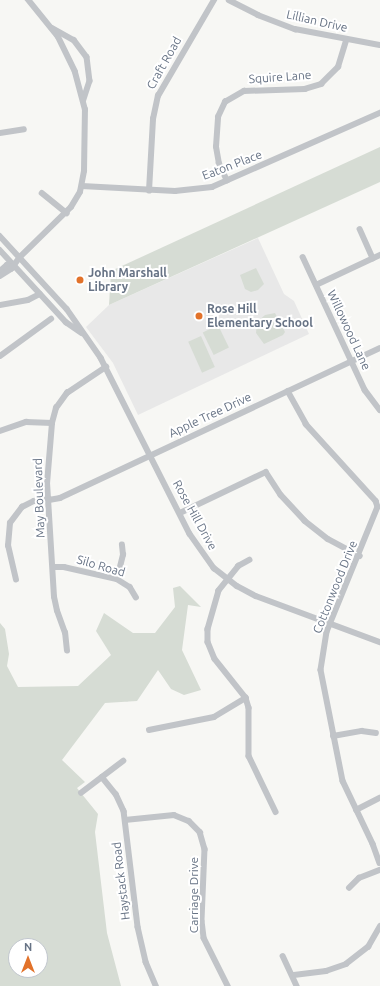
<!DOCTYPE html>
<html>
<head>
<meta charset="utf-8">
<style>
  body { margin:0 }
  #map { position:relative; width:380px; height:986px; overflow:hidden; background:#f7f7f4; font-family:Ubuntu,sans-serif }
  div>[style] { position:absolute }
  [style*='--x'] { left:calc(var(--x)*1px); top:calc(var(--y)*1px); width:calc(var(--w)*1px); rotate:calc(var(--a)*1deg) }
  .built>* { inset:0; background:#e8e8e8 }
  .green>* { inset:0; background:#d6dcd4; transform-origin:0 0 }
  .minor>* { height:5.5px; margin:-2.75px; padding:0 2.75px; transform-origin:2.75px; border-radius:2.75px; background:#c1c4c8 }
  .dots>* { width:11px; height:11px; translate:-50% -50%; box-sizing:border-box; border:2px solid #fff; border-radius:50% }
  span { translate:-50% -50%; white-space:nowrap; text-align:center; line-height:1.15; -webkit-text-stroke:4px #fff; paint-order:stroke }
  .street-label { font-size:12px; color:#677385 }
  .poi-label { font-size:12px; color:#677385; font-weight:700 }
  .left { translate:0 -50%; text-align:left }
  .north { position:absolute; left:8px; top:938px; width:40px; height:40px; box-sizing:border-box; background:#fff; border:1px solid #c2c7ce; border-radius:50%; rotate:0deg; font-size:11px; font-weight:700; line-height:16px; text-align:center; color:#677385 }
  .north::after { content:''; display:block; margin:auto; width:14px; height:18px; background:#e2722a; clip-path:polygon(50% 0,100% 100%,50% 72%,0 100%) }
</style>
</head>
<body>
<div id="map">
  <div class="built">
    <i style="clip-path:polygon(258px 238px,284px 294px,294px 301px,309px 334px,138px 415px,113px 363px,86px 327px,109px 305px)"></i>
  </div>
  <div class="green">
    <i style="clip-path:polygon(380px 147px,380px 182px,109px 305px,111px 271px)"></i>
    <i style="clip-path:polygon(256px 268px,264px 284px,258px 290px,251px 292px,245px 289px,240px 275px)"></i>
    <i style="clip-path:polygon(275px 313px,285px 332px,283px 335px,264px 344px,256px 333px,257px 322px,265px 315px)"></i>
    <i style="left:218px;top:325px;width:25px;height:17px;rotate:64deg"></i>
    <i style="left:201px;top:336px;width:34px;height:14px;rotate:66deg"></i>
    <i style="clip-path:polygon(evenodd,180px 586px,201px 607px,188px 605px,182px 650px,201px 690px,184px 695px,171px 689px,158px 670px,137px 701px,105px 703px,62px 760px,85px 782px,77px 788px,98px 814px,95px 832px,107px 933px,121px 986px,0 986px,0 623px,5px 629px,9px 654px,7px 666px,18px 687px,78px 686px,111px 655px,96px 631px,104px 613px,133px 633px,155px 633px,175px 607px,173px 588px,180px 586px,16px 946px,40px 946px,40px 970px,16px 970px,16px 946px)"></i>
  </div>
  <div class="minor">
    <i style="--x:229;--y:0;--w:33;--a:27"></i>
    <i style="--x:258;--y:15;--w:40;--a:21"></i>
    <i style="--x:295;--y:29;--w:86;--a:10.7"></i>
    <i style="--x:52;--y:28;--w:25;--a:29"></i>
    <i style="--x:74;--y:40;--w:21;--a:53"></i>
    <i style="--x:87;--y:57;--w:24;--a:83"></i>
    <i style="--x:90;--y:81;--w:20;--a:108"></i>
    <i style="--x:0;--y:133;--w:24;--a:-9"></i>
    <i style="--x:227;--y:181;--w:19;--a:-115"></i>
    <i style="--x:219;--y:164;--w:17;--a:-100"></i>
    <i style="--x:216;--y:147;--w:30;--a:-86"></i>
    <i style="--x:218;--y:117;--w:17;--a:-65"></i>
    <i style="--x:225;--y:102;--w:22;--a:-30"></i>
    <i style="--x:244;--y:91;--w:61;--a:-1.9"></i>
    <i style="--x:305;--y:89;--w:17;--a:-17"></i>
    <i style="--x:321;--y:84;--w:24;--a:-45"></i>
    <i style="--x:338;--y:67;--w:28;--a:-73"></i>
    <i style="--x:82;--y:186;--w:93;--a:3.1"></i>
    <i style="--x:175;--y:191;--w:37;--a:-6"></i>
    <i style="--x:212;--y:187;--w:184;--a:-23.8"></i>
    <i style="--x:149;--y:191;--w:72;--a:-86.8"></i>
    <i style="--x:153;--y:119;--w:24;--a:-78"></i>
    <i style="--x:158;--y:96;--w:111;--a:-59.7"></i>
    <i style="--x:42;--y:193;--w:32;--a:39"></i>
    <i style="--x:360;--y:229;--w:32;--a:66"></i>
    <i style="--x:0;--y:236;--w:99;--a:47.5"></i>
    <i style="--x:67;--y:309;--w:60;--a:55.2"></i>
    <i style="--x:101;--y:358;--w:197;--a:63.2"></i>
    <i style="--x:190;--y:534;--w:42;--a:54.8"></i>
    <i style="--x:214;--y:568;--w:29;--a:38"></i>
    <i style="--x:237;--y:586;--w:21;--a:28"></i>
    <i style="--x:256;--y:596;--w:132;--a:20.4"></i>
    <i style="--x:0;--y:250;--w:98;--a:47.5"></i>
    <i style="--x:66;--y:322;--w:19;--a:35"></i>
    <i style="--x:303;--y:257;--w:147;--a:65"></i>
    <i style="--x:365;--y:390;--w:25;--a:53"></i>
    <i style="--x:0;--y:271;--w:9;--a:-41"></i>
    <i style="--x:7;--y:265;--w:6;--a:-9"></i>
    <i style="--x:0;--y:276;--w:13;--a:-32"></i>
    <i style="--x:11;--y:269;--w:15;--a:-53"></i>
    <i style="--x:20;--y:257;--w:71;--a:-44.4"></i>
    <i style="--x:71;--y:207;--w:17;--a:-59"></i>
    <i style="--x:80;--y:192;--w:21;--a:-79"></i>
    <i style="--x:84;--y:171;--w:61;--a:-89.1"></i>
    <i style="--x:85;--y:110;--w:39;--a:-105"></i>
    <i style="--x:75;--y:72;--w:39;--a:-116"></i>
    <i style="--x:58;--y:37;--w:48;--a:-129"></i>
    <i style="--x:316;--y:285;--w:71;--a:-25.1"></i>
    <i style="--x:0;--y:305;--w:28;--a:-10"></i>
    <i style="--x:28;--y:300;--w:13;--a:-27"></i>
    <i style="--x:0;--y:356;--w:63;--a:-36"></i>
    <i style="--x:288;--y:391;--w:38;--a:61"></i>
    <i style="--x:306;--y:424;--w:104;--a:47.7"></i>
    <i style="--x:376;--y:501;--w:6;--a:72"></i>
    <i style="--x:378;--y:507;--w:135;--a:112.2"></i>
    <i style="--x:327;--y:632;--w:38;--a:99"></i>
    <i style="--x:321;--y:670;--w:113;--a:78.8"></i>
    <i style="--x:343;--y:781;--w:70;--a:64.5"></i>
    <i style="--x:373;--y:844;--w:20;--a:70"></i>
    <i style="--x:0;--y:431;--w:28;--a:-19"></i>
    <i style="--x:26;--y:422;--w:26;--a:2"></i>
    <i style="--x:49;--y:500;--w:11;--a:-10"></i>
    <i style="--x:60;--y:498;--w:353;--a:-25.1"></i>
    <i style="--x:180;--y:513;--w:95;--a:-25.5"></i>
    <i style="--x:266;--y:472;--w:27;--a:57"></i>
    <i style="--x:281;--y:495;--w:35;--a:47"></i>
    <i style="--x:305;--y:521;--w:29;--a:38"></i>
    <i style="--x:328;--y:539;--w:36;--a:28"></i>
    <i style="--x:250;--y:560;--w:13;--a:151"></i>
    <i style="--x:239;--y:566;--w:32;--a:129"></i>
    <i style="--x:219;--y:591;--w:40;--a:106"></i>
    <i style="--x:208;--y:629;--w:13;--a:90"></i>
    <i style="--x:208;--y:642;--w:18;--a:68"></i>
    <i style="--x:215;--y:659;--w:50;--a:51.5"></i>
    <i style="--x:246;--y:698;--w:10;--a:73"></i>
    <i style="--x:249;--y:708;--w:48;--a:90"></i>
    <i style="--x:249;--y:756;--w:62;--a:64.3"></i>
    <i style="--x:53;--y:567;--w:11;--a:0"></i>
    <i style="--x:64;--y:567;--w:54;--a:12.8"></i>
    <i style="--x:117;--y:579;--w:15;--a:32"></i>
    <i style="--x:130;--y:587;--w:12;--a:59"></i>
    <i style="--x:117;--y:579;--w:25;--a:-76"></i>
    <i style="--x:123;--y:555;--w:10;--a:-96"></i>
    <i style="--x:16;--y:580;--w:35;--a:-103"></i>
    <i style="--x:8;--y:546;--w:23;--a:-85"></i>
    <i style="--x:10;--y:523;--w:20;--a:-53"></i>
    <i style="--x:22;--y:507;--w:13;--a:-27"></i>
    <i style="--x:34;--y:501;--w:15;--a:-8"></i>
    <i style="--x:67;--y:651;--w:18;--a:-96"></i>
    <i style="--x:65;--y:633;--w:23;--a:-110"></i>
    <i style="--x:57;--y:611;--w:14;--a:-102"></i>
    <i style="--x:54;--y:597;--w:113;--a:-93.5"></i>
    <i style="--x:47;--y:484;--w:61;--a:-85.3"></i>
    <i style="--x:52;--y:423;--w:16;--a:-75"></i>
    <i style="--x:56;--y:408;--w:19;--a:-54"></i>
    <i style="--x:67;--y:393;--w:47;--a:-33.7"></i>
    <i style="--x:149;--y:730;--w:66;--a:-11.3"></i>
    <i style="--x:214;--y:717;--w:37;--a:-31"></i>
    <i style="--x:333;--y:736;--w:29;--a:-10"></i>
    <i style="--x:362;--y:731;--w:14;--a:8"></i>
    <i style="--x:102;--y:777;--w:22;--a:51"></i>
    <i style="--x:116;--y:794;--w:19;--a:65"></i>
    <i style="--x:124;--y:811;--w:117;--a:83.1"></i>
    <i style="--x:138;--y:927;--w:36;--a:77"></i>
    <i style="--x:146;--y:962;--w:26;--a:67"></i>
    <i style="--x:81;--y:793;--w:53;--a:-37.3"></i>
    <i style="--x:356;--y:810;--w:27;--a:-27"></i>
    <i style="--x:125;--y:820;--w:49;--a:-5.8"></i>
    <i style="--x:174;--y:815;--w:16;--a:22"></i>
    <i style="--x:189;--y:821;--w:16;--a:45"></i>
    <i style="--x:200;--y:832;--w:18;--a:74"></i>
    <i style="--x:205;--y:849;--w:72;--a:92.4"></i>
    <i style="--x:202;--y:921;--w:17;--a:83"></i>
    <i style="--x:204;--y:938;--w:54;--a:63.4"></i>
    <i style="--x:349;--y:888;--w:14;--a:-45"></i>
    <i style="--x:359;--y:878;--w:22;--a:-21"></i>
    <i style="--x:283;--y:956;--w:33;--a:65"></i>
    <i style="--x:294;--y:975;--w:32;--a:-7"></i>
    <i style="--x:326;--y:971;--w:21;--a:-19"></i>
    <i style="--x:346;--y:964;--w:28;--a:-38"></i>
    <i style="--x:368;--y:947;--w:24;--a:-60"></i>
  </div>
  <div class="dots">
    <i style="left:80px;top:280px;background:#e2722a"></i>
    <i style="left:199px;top:316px;background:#e2722a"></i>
  </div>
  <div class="street-label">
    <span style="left:317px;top:21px;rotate:13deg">Lillian Drive</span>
    <span style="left:164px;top:63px;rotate:-61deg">Craft Road</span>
    <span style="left:280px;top:77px;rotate:-4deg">Squire Lane</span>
    <span style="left:232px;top:165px;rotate:-21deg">Eaton Place</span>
    <span style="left:349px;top:330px;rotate:65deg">Willowood Lane</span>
    <span style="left:210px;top:415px;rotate:-25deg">Apple Tree Drive</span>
    <span style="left:39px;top:498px;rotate:-92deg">May Boulevard</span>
    <span style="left:195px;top:515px;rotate:61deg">Rose Hill Drive</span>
    <span style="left:101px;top:566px;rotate:16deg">Silo Road</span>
    <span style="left:335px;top:587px;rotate:-68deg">Cottonwood Drive</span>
    <span style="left:121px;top:881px;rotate:-97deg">Haystack Road</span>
    <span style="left:194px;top:895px;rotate:-90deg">Carriage Drive</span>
  </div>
  <div class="poi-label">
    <span class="left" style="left:88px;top:280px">John Marshall<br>Library</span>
    <span class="left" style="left:207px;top:316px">Rose Hill<br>Elementary School</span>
  </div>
  <div class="north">N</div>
</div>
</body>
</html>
